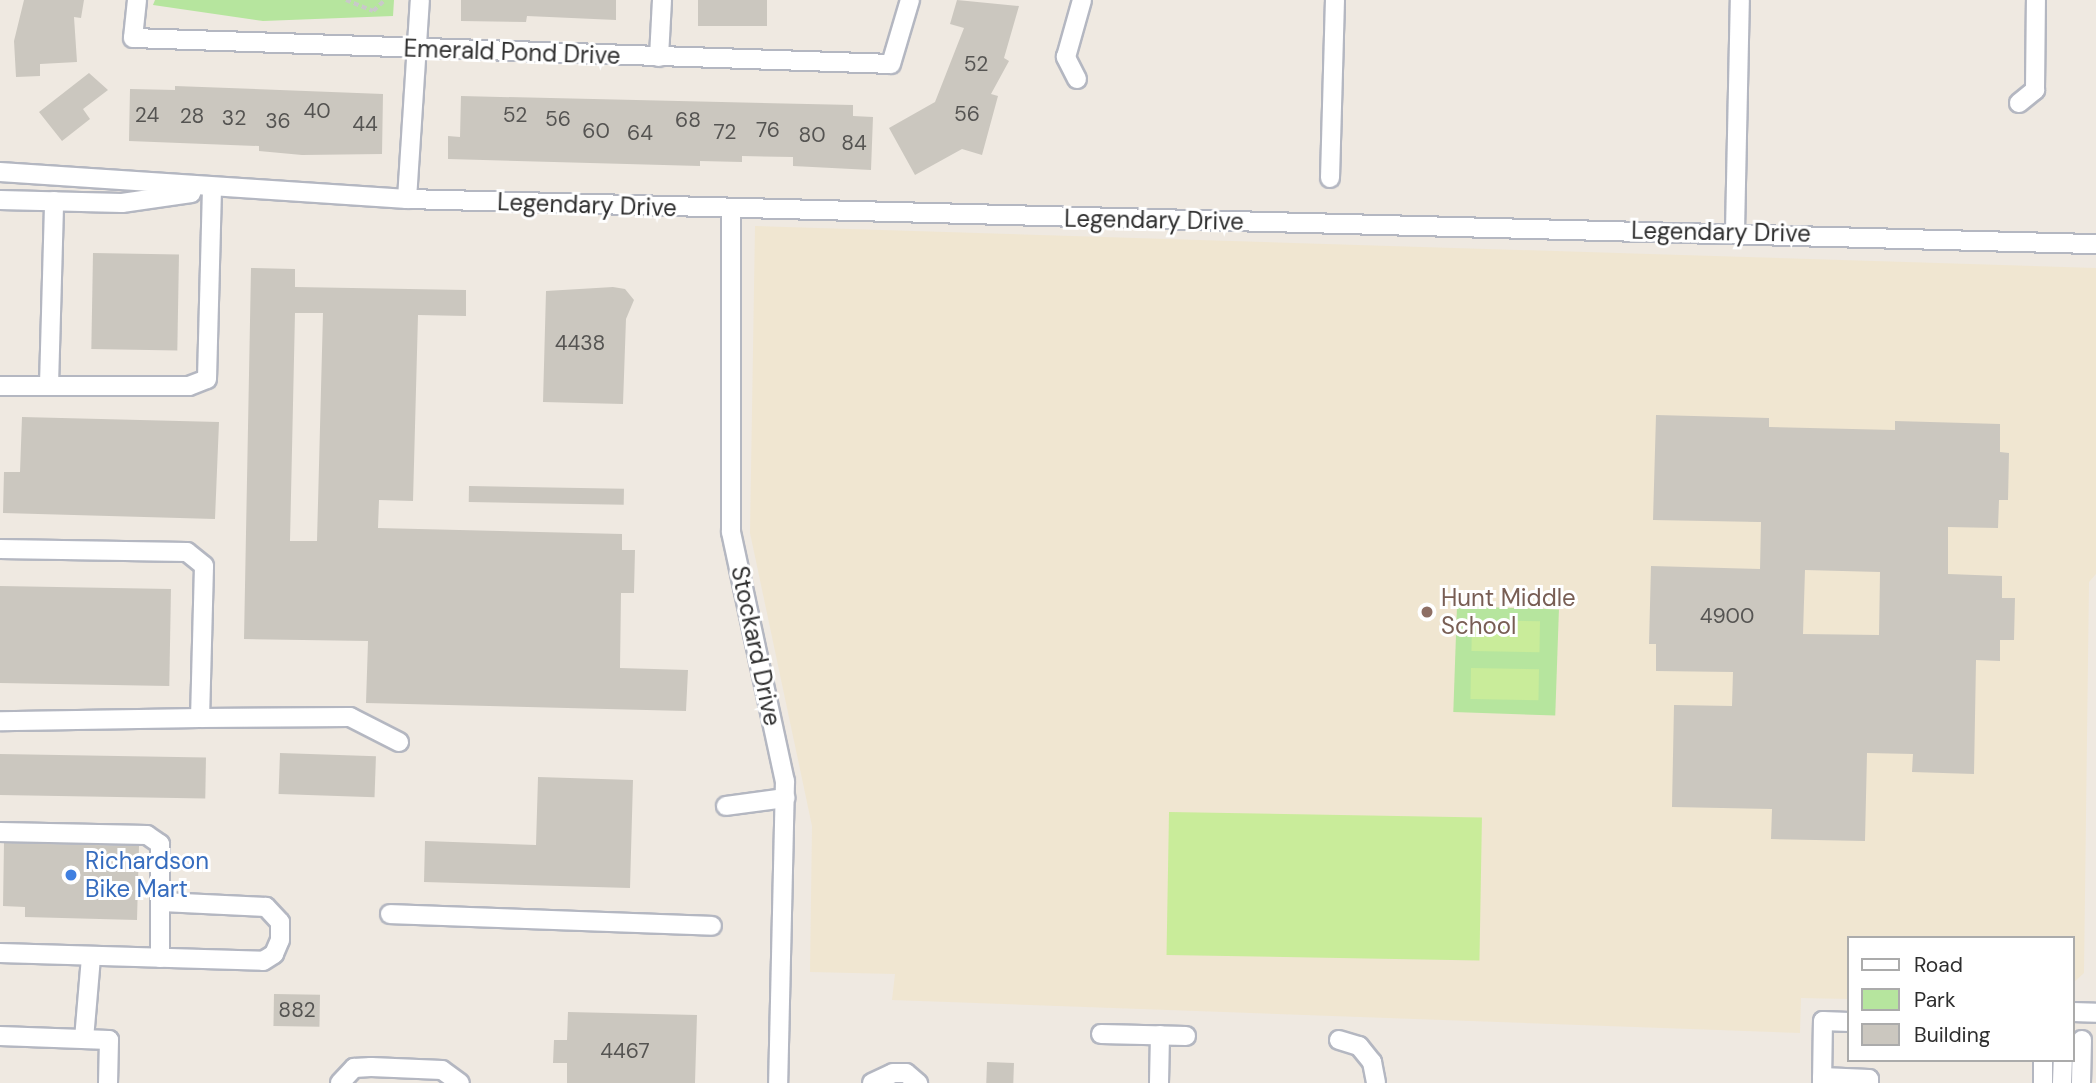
<!DOCTYPE html>
<html>
<head>
<meta charset="utf-8">
<style>
  body { margin:0 }
  #map { position:relative; width:2096px; height:1083px; overflow:hidden; background:#efe9e1; font-family:"DM Sans",sans-serif }
  div>[style] { position:absolute }
  [style*='--x'] { left:calc(var(--x)*1px); top:calc(var(--y)*1px); width:calc(var(--w)*1px); rotate:calc(var(--a)*1deg) }
  .education>* { inset:0; background:#f0e6d1 }
  .green>* { inset:0; background:#b6e59e; transform-origin:0 0 }
  .pitch>* { inset:0; background:#c9ec9a; transform-origin:0 0 }
  .building>* { inset:0; background:#cbc7bf; transform-origin:0 0 }
  .path>* { height:3.5px; margin-top:-1.75px; transform-origin:0; background:repeating-linear-gradient(90deg,#c9c9c9 0 5px,transparent 0 8.5px) }
  .roads { filter:drop-shadow(2px 0 #b4b7c1) drop-shadow(-2px 0 #b4b7c1) drop-shadow(0 2px #b4b7c1) drop-shadow(0 -2px #b4b7c1) }
  .minor>* { height:18px; margin:-9px; padding:0 9px; transform-origin:9px; border-radius:9px; background:#fff }
  .dots>* { width:19px; height:19px; translate:-50% -50%; box-sizing:border-box; border:4px solid #fff; border-radius:50% }
  span { translate:-50% -50%; white-space:nowrap; text-align:center; line-height:1.15; -webkit-text-stroke:6px #fff; paint-order:stroke }
  .number-label { font-size:21px; color:#555452 }
  .number-label span { -webkit-text-stroke-width:0 }
  .street-label { font-size:24px; color:#2e2e2e }
  .education-label { font-size:24px; color:#785e54 }
  .left { translate:0 -50%; text-align:left }
  .shop-label { font-size:24px; color:#366cbe }
  .legend { position:absolute; left:1847px; top:936px; width:228px; height:126px; box-sizing:border-box; background:#fff; border:2px solid #ababab; margin:0; padding:9px 12px; list-style:none; font-size:21px; color:#2e2e2e }
  .legend li { display:flex; align-items:center; gap:14px; height:35px }
  .legend b { width:35px; border:2px solid #ababab }
</style>
</head>
<body>
<div id="map">
  <div class="education">
    <i style="clip-path:polygon(755px 226px,2096px 268px,2096px 574px,2089px 582px,2084px 973px,2073px 983px,2073px 938px,1849px 938px,1849px 999px,1801px 998px,1800px 1033px,892px 1000px,895px 974px,810px 972px,812px 826px,750px 533px)"></i>
  </div>
  <div class="green">
    <i style="clip-path:polygon(155px 0,394px 0,393px 16px,263px 21px,153px 5px)"></i>
    <i style="left:1457px;top:606px;width:102px;height:106px;rotate:2deg"></i>
  </div>
  <div class="pitch">
    <i style="left:1472px;top:620px;width:68px;height:31px;rotate:1deg"></i>
    <i style="left:1471px;top:668px;width:68px;height:31px;rotate:1deg"></i>
    <i style="left:1169px;top:812px;width:313px;height:143px;rotate:1deg"></i>
  </div>
  <div class="building">
    <i style="clip-path:polygon(24px 0,84px 0,81px 18px,74px 17px,77px 62px,40px 64px,40px 76px,16px 77px,14px 41px)"></i>
    <i style="clip-path:polygon(461px 0,616px 0,616px 20px,527px 16px,526px 22px,461px 21px)"></i>
    <i style="left:698px;top:0;width:69px;height:26px"></i>
    <i style="clip-path:polygon(957px 0,1019px 6px,1004px 58px,1009px 61px,991px 94px,998px 96px,982px 155px,962px 149px,915px 175px,889px 128px,935px 102px,964px 28px,950px 24px)"></i>
    <i style="clip-path:polygon(89px 73px,108px 90px,83px 109px,90px 119px,62px 141px,39px 112px)"></i>
    <i style="clip-path:polygon(175px 86px,383px 94px,382px 154px,302px 155px,259px 151px,259px 146px,129px 141px,130px 89px,175px 90px)"></i>
    <i style="clip-path:polygon(461px 96px,853px 105px,853px 116px,873px 117px,871px 170px,793px 166px,793px 157px,742px 156px,742px 162px,700px 161px,700px 166px,448px 159px,448px 136px,460px 137px)"></i>
    <i style="left:93px;top:253px;width:86px;height:96px;rotate:1deg"></i>
    <i style="clip-path:polygon(evenodd,251px 268px,295px 269px,295px 287px,466px 290px,466px 316px,418px 315px,413px 501px,379px 500px,378px 528px,622px 534px,622px 550px,635px 550px,634px 593px,621px 593px,620px 668px,688px 670px,686px 711px,366px 703px,368px 641px,244px 639px,251px 268px,295px 313px,323px 313px,317px 541px,290px 541px,295px 313px)"></i>
    <i style="clip-path:polygon(613px 287px,625px 289px,634px 300px,626px 319px,623px 404px,543px 402px,546px 291px)"></i>
    <i style="clip-path:polygon(evenodd,1656px 415px,1769px 418px,1769px 427px,1895px 430px,1895px 421px,2000px 424px,2000px 452px,2009px 453px,2008px 500px,1999px 500px,1998px 528px,1948px 527px,1948px 574px,2002px 576px,2002px 598px,2015px 598px,2014px 640px,2000px 640px,2000px 661px,1976px 660px,1974px 774px,1912px 772px,1913px 754px,1867px 753px,1865px 841px,1771px 839px,1772px 809px,1672px 807px,1674px 705px,1732px 706px,1733px 672px,1656px 671px,1656px 644px,1649px 644px,1651px 566px,1760px 569px,1761px 522px,1653px 520px,1656px 415px,1805px 570px,1880px 572px,1879px 635px,1803px 634px,1805px 570px)"></i>
    <i style="clip-path:polygon(22px 417px,219px 422px,215px 519px,3px 513px,4px 472px,20px 472px)"></i>
    <i style="left:469px;top:486px;width:155px;height:16px;rotate:1deg"></i>
    <i style="left:0;top:586px;width:171px;height:97px;rotate:1deg"></i>
    <i style="left:280px;top:753px;width:96px;height:41px;rotate:2deg"></i>
    <i style="left:0;top:754px;width:206px;height:41px;rotate:1deg"></i>
    <i style="clip-path:polygon(538px 777px,633px 780px,630px 888px,424px 882px,425px 841px,536px 845px)"></i>
    <i style="clip-path:polygon(4px 843px,139px 846px,137px 920px,25px 917px,25px 907px,3px 906px)"></i>
    <i style="left:274px;top:994px;width:46px;height:32px;rotate:1deg"></i>
    <i style="clip-path:polygon(568px 1012px,697px 1015px,695px 1083px,567px 1083px,567px 1063px,553px 1063px,554px 1040px,567px 1040px)"></i>
    <i style="left:987px;top:1062px;width:27px;height:21px;rotate:2deg"></i>
  </div>
  <div class="path">
    <i style="--x:346;--y:0;--w:29;--a:22"></i>
    <i style="--x:373;--y:11;--w:16;--a:-43"></i>
  </div>
  <div class="roads">
    <div class="minor">
      <i style="--x:137;--y:0;--w:38;--a:96"></i>
      <i style="--x:133;--y:38;--w:758;--a:1.96"></i>
      <i style="--x:891;--y:64;--w:67;--a:-73.5"></i>
      <i style="--x:659;--y:57;--w:57;--a:-87"></i>
      <i style="--x:1077;--y:79;--w:25;--a:-117"></i>
      <i style="--x:1066;--y:57;--w:59;--a:-74.3"></i>
      <i style="--x:2019;--y:103;--w:21;--a:-39"></i>
      <i style="--x:2035;--y:90;--w:90;--a:-89.4"></i>
      <i style="--x:0;--y:172;--w:408;--a:3.8"></i>
      <i style="--x:407;--y:199;--w:1690;--a:1.53"></i>
      <i style="--x:1330;--y:178;--w:178;--a:-88.4"></i>
      <i style="--x:407;--y:199;--w:199;--a:-86.3"></i>
      <i style="--x:0;--y:200;--w:122;--a:1.4"></i>
      <i style="--x:122;--y:203;--w:70;--a:-8.2"></i>
      <i style="--x:731;--y:209;--w:323;--a:90"></i>
      <i style="--x:731;--y:532;--w:255;--a:77.8"></i>
      <i style="--x:785;--y:781;--w:302;--a:91.3"></i>
      <i style="--x:1735;--y:231;--w:231;--a:-88.8"></i>
      <i style="--x:49;--y:385;--w:184;--a:-88.4"></i>
      <i style="--x:0;--y:386;--w:189;--a:0"></i>
      <i style="--x:189;--y:386;--w:19;--a:-21"></i>
      <i style="--x:207;--y:379;--w:189;--a:-88.5"></i>
      <i style="--x:0;--y:549;--w:187;--a:0.9"></i>
      <i style="--x:187;--y:552;--w:22;--a:39"></i>
      <i style="--x:204;--y:566;--w:152;--a:91.5"></i>
      <i style="--x:200;--y:718;--w:200;--a:179.1"></i>
      <i style="--x:200;--y:718;--w:150;--a:-0.4"></i>
      <i style="--x:350;--y:717;--w:55;--a:27"></i>
      <i style="--x:726;--y:806;--w:60;--a:-7.7"></i>
      <i style="--x:0;--y:832;--w:147;--a:1.2"></i>
      <i style="--x:147;--y:835;--w:16;--a:35"></i>
      <i style="--x:160;--y:844;--w:114;--a:90"></i>
      <i style="--x:390;--y:914;--w:322;--a:2.1"></i>
      <i style="--x:0;--y:953;--w:263;--a:1.7"></i>
      <i style="--x:263;--y:961;--w:13;--a:-32"></i>
      <i style="--x:274;--y:954;--w:15;--a:-67"></i>
      <i style="--x:280;--y:940;--w:18;--a:-90"></i>
      <i style="--x:280;--y:922;--w:21;--a:-133"></i>
      <i style="--x:266;--y:907;--w:104;--a:-177.2"></i>
      <i style="--x:2073;--y:1012;--w:23;--a:2"></i>
      <i style="--x:1101;--y:1034;--w:85;--a:1.3"></i>
      <i style="--x:0;--y:1036;--w:109;--a:2.1"></i>
      <i style="--x:109;--y:1040;--w:43;--a:91.3"></i>
      <i style="--x:84;--y:1039;--w:82;--a:-85.1"></i>
      <i style="--x:1339;--y:1040;--w:21;--a:17"></i>
      <i style="--x:1359;--y:1046;--w:21;--a:51"></i>
      <i style="--x:1372;--y:1062;--w:21;--a:79"></i>
      <i style="--x:1822;--y:1077;--w:47;--a:2.4"></i>
      <i style="--x:1869;--y:1079;--w:4;--a:90"></i>
      <i style="--x:340;--y:1083;--w:21;--a:-47"></i>
      <i style="--x:354;--y:1068;--w:17;--a:-3"></i>
      <i style="--x:371;--y:1067;--w:71;--a:2.4"></i>
      <i style="--x:442;--y:1070;--w:22;--a:36"></i>
      <i style="--x:872;--y:1083;--w:23;--a:-25"></i>
      <i style="--x:893;--y:1073;--w:13;--a:0"></i>
      <i style="--x:906;--y:1073;--w:16;--a:40"></i>
      <i style="--x:1159;--y:1083;--w:48;--a:-88.8"></i>
      <i style="--x:1822;--y:1083;--w:62;--a:-89.1"></i>
      <i style="--x:1823;--y:1021;--w:26;--a:2"></i>
      <i style="--x:2043;--y:1083;--w:23;--a:-90"></i>
      <i style="--x:2062;--y:1083;--w:23;--a:-88"></i>
      <i style="--x:2081;--y:1083;--w:43;--a:-88.7"></i>
    </div>
  </div>
  <div class="dots">
    <i style="left:1427px;top:612px;background:#8d6e63"></i>
    <i style="left:71px;top:875px;background:#3f7fe0"></i>
  </div>
  <div class="number-label">
    <span style="left:976px;top:64px">52</span>
    <span style="left:317px;top:111px">40</span>
    <span style="left:967px;top:114px">56</span>
    <span style="left:147px;top:115px">24</span>
    <span style="left:515px;top:115px">52</span>
    <span style="left:192px;top:116px">28</span>
    <span style="left:234px;top:118px">32</span>
    <span style="left:558px;top:119px">56</span>
    <span style="left:688px;top:120px">68</span>
    <span style="left:278px;top:121px">36</span>
    <span style="left:365px;top:124px">44</span>
    <span style="left:768px;top:130px">76</span>
    <span style="left:596px;top:131px">60</span>
    <span style="left:725px;top:132px">72</span>
    <span style="left:640px;top:133px">64</span>
    <span style="left:812px;top:135px">80</span>
    <span style="left:854px;top:143px">84</span>
    <span style="left:580px;top:343px">4438</span>
    <span style="left:1727px;top:616px">4900</span>
    <span style="left:297px;top:1010px">882</span>
    <span style="left:625px;top:1051px">4467</span>
  </div>
  <div class="street-label">
    <span style="left:512px;top:52px;rotate:2deg">Emerald Pond Drive</span>
    <span style="left:587px;top:205px;rotate:2deg">Legendary Drive</span>
    <span style="left:1154px;top:220px;rotate:1deg">Legendary Drive</span>
    <span style="left:1721px;top:232px;rotate:1deg">Legendary Drive</span>
    <span style="left:756px;top:646px;rotate:78deg">Stockard Drive</span>
  </div>
  <div class="education-label">
    <span class="left" style="left:1441px;top:612px">Hunt Middle<br>School</span>
  </div>
  <div class="shop-label">
    <span class="left" style="left:85px;top:875px">Richardson<br>Bike Mart</span>
  </div>
  <ul class="legend">
  <li><b style="height:9px;background:#fff"></b>Road</li>
  <li><b style="height:19px;background:#b6e59e"></b>Park</li>
  <li><b style="height:19px;background:#cbc7bf"></b>Building</li>
  </ul>
</div>
</body>
</html>
